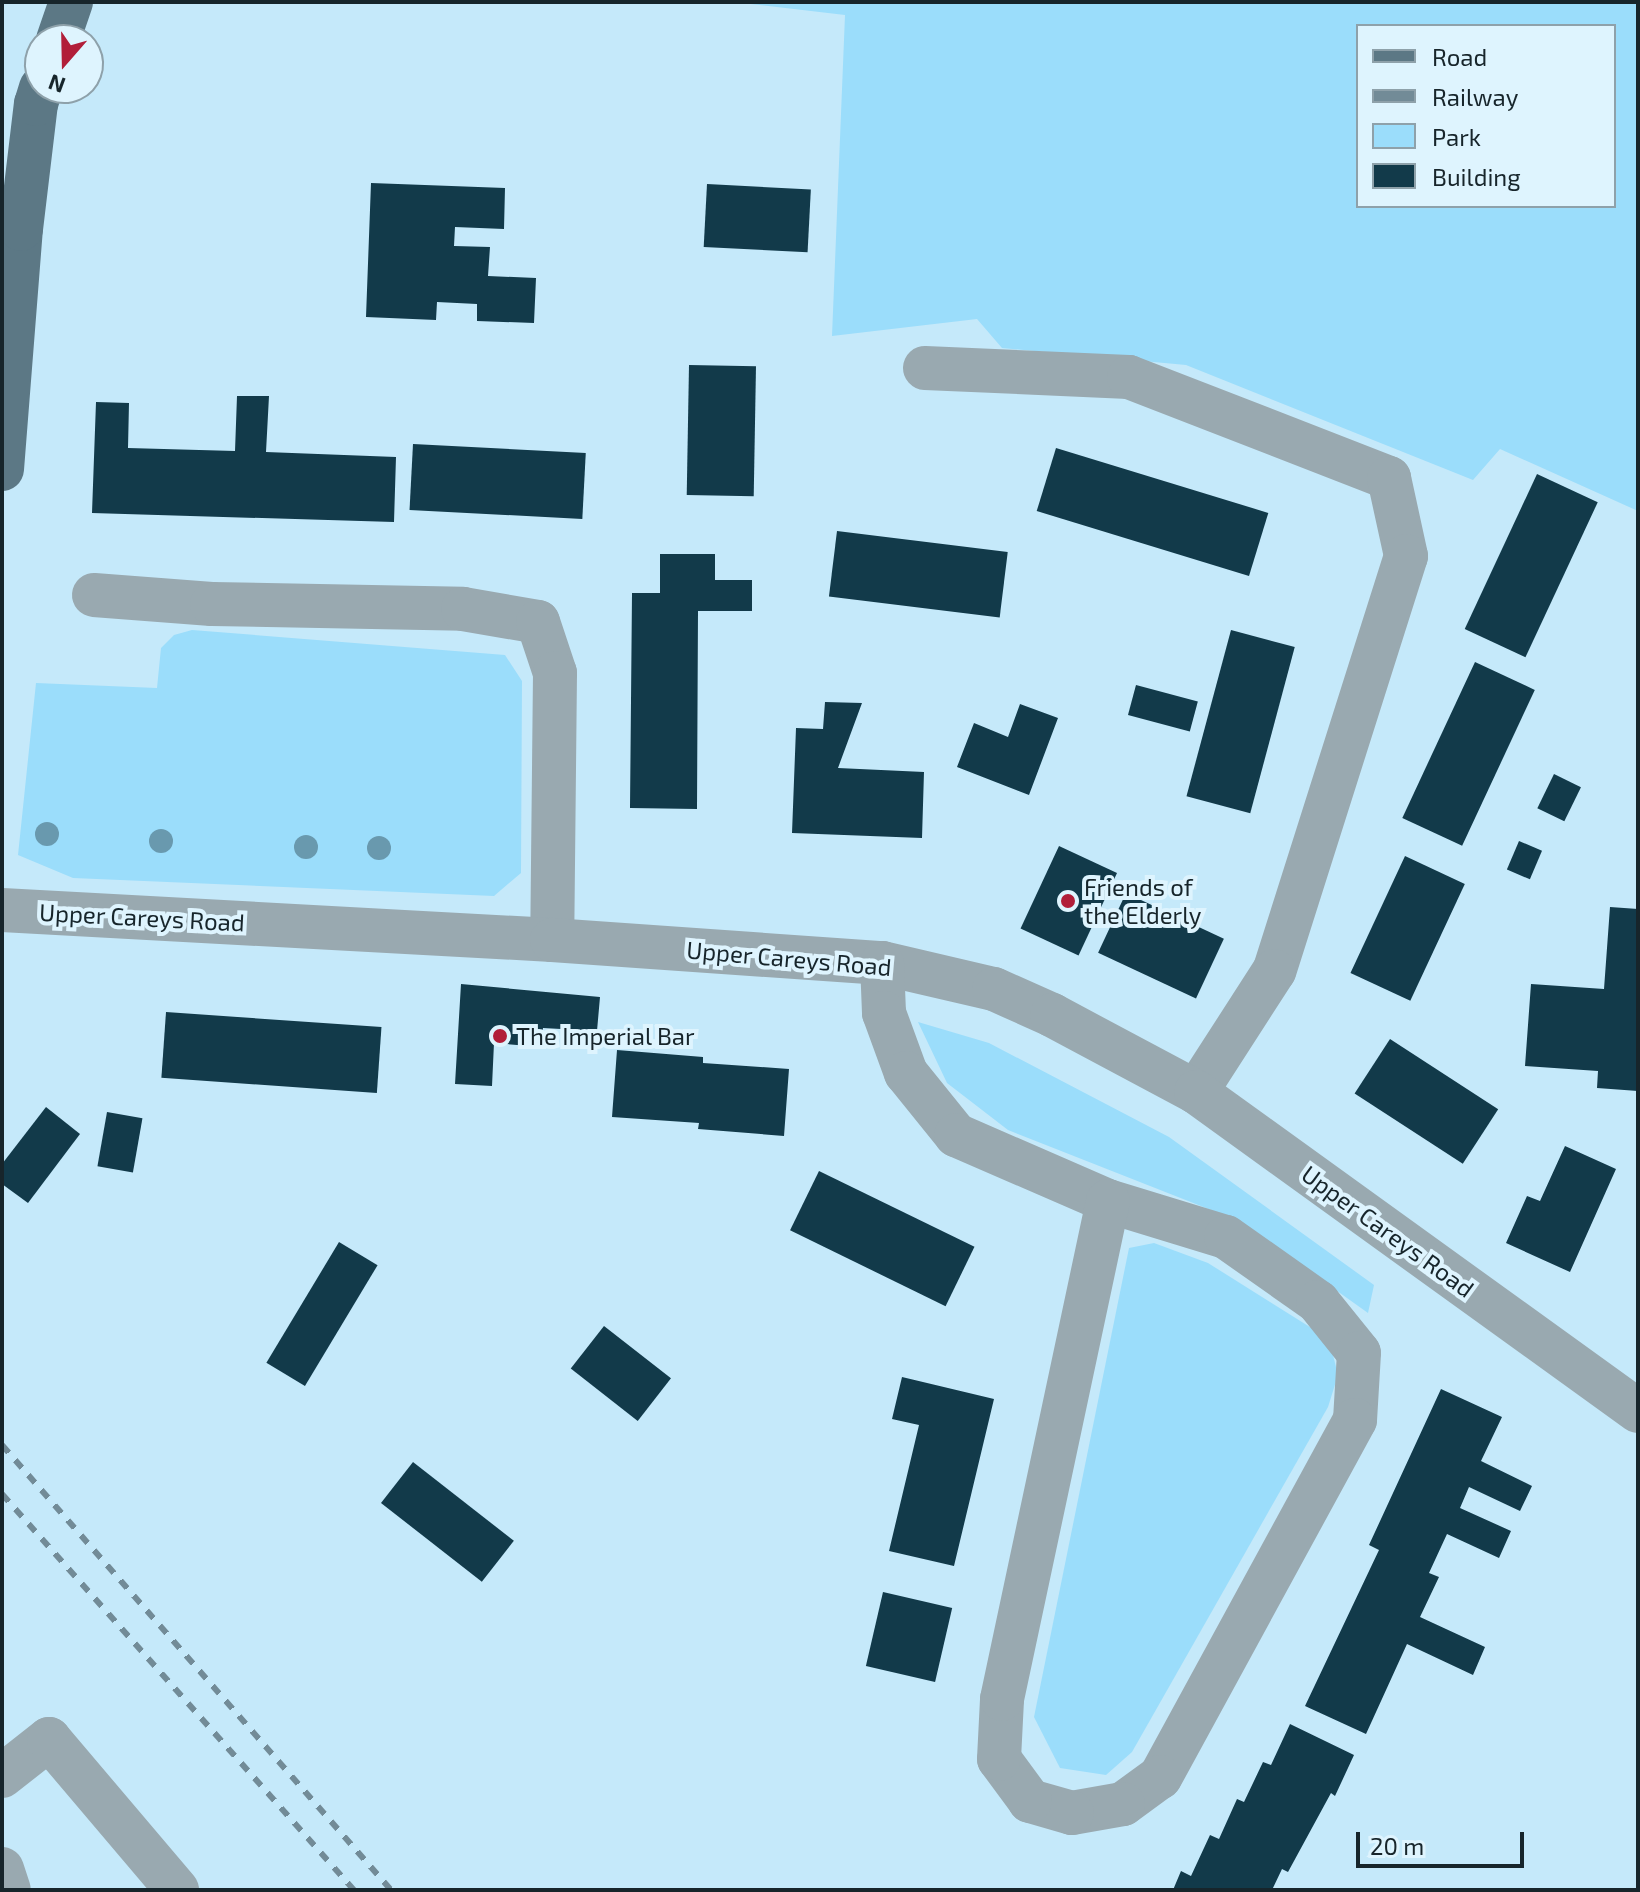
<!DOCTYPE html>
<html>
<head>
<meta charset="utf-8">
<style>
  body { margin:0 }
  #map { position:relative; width:1640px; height:1892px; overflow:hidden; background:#c5e9fa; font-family:"Exo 2",sans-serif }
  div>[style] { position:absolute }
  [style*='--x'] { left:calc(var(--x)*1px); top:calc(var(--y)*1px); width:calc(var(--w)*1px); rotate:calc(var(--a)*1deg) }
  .green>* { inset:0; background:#9bddfb }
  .building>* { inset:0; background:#123a4a; transform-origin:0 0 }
  .minor>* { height:44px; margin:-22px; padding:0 22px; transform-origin:22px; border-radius:22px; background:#99a9b0 }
  .major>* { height:44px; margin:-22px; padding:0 22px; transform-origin:22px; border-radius:22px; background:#5c7885 }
  .rail>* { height:6px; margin-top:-3px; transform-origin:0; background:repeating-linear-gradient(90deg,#728b97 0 10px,transparent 0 20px) }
  .trees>* { width:24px; height:24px; margin:-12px; border-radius:50%; background:#6999ae }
  .dots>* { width:22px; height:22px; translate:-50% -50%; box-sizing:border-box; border:4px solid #def4fe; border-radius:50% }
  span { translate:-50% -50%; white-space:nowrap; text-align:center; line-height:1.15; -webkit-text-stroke:8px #def4fe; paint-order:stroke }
  .poi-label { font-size:24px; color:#17252b }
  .left { translate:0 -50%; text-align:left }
  .street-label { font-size:24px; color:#17252b }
  .frame { position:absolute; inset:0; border:4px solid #17252b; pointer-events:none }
  .legend { position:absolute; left:1356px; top:24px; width:260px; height:184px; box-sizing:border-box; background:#def4fe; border:2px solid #8ea1aa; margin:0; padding:10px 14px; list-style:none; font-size:24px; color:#17252b }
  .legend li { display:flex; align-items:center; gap:16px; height:40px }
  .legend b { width:40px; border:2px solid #8ea1aa }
  .north { position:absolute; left:24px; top:24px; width:80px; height:80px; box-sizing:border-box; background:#def4fe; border:2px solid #8ea1aa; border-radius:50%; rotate:200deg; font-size:22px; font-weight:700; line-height:32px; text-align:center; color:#17252b }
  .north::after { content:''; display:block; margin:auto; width:28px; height:36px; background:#b11e39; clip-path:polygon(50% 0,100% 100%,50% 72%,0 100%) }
  .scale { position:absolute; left:1356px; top:1832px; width:168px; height:36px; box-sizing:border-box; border:4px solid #17252b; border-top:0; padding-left:10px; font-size:24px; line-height:28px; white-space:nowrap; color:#17252b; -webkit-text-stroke:6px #def4fe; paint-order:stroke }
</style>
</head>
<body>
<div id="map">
  <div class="green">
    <i style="clip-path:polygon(evenodd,733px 2px,1638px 2px,1638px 511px,1500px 449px,1473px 480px,1186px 365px,1002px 348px,977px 319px,832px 336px,845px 15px,733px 2px,1358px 26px,1614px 26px,1614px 206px,1358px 206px,1358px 26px)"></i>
    <i style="clip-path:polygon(192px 630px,505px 655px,522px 681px,521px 873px,494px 896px,73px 878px,18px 855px,36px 683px,157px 688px,161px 648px,174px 635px)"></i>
    <i style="clip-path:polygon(918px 1022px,989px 1043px,1169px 1137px,1374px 1285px,1368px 1313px,1239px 1221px,1008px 1130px,947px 1083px)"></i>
    <i style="clip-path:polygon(1154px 1243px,1208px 1263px,1329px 1339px,1338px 1375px,1328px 1407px,1132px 1752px,1106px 1775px,1060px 1768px,1034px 1717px,1129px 1248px)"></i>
  </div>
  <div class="building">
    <i style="clip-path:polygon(371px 183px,505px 188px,504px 229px,455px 227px,454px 246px,490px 247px,488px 276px,536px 278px,534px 323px,477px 321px,477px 304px,437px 302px,436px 320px,366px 317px)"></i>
    <i style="left:707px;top:184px;width:104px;height:63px;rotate:3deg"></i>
    <i style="left:689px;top:365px;width:67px;height:130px;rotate:1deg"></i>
    <i style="clip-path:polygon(237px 396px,269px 396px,266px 452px,396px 457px,394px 522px,92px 513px,96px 402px,129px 403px,128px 448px,235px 451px)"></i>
    <i style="left:413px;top:444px;width:173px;height:66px;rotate:3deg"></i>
    <i style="left:1056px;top:448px;width:222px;height:66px;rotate:17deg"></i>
    <i style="left:1537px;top:474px;width:67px;height:171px;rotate:25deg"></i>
    <i style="left:837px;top:531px;width:172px;height:66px;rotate:7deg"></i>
    <i style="clip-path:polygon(660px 554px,715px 554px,715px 580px,752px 580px,752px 611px,698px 611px,697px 809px,630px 808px,632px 593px,660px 593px)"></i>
    <i style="left:1231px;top:630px;width:66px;height:172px;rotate:15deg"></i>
    <i style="left:1475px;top:662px;width:66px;height:172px;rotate:25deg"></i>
    <i style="left:1136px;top:685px;width:64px;height:31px;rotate:15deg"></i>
    <i style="clip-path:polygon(825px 702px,862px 703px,838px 768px,924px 772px,922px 838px,792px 833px,796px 728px,823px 729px)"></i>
    <i style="clip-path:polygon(1020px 704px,1058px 718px,1029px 795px,957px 767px,974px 723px,1008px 737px)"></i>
    <i style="left:1554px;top:774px;width:30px;height:38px;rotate:26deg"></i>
    <i style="left:1519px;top:841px;width:25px;height:31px;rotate:23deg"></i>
    <i style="left:1059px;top:846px;width:64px;height:91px;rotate:25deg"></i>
    <i style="left:1405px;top:856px;width:66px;height:129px;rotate:25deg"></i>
    <i style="left:1126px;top:893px;width:108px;height:66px;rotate:25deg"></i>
    <i style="clip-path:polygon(1610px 907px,1638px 909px,1638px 1091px,1597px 1088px,1598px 1071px,1525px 1066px,1531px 984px,1604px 989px)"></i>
    <i style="clip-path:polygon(461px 984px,600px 997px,597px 1031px,543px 1028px,541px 1047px,494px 1043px,492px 1086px,455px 1084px)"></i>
    <i style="left:166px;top:1012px;width:216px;height:66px;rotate:4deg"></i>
    <i style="left:1390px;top:1039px;width:129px;height:65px;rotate:33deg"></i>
    <i style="clip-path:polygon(617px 1050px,703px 1057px,703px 1063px,789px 1069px,784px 1136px,698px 1129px,699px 1123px,612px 1117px)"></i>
    <i style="clip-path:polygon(46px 1107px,80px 1134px,28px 1203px,2px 1184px,2px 1164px)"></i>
    <i style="left:107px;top:1112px;width:36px;height:55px;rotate:10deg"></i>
    <i style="clip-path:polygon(1565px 1146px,1616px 1169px,1570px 1272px,1506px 1243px,1527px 1196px,1540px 1201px)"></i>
    <i style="left:819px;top:1171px;width:173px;height:66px;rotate:26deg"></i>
    <i style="left:339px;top:1242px;width:45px;height:141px;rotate:31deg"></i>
    <i style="left:604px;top:1326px;width:85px;height:54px;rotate:38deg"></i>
    <i style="clip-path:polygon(902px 1377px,994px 1399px,954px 1566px,889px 1551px,919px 1425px,892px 1419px)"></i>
    <i style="clip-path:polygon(1441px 1389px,1502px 1417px,1481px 1461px,1532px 1486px,1520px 1511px,1469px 1487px,1460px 1508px,1511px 1531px,1499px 1558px,1447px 1534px,1429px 1573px,1439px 1577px,1420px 1617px,1485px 1647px,1473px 1675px,1407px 1644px,1366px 1734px,1305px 1706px,1379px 1550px,1369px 1545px)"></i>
    <i style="left:413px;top:1462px;width:128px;height:52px;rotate:38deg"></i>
    <i style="left:883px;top:1592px;width:71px;height:76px;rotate:13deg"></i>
    <i style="clip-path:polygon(1290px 1724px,1354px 1755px,1335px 1796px,1331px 1793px,1288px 1872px,1282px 1869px,1272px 1890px,1173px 1890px,1181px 1871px,1191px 1876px,1210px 1835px,1219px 1839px,1237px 1799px,1244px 1802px,1263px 1762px,1271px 1765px)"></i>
  </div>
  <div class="minor">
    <i style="--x:925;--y:368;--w:204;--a:2.5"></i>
    <i style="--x:1129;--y:377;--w:279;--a:21.2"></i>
    <i style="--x:1389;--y:478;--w:80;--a:77.7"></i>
    <i style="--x:1406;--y:556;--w:435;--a:107.6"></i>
    <i style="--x:1274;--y:971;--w:144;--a:122.8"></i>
    <i style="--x:94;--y:595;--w:118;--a:4.4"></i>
    <i style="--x:212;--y:604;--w:251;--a:1.1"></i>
    <i style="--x:463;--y:609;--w:76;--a:9.8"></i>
    <i style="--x:538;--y:622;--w:54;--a:71.6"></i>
    <i style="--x:555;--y:673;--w:267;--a:90.6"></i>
    <i style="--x:2;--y:910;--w:551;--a:3.12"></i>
    <i style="--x:552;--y:940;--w:331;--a:4"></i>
    <i style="--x:882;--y:963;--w:115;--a:13.1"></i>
    <i style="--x:994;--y:989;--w:64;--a:24.1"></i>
    <i style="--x:1052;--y:1015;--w:163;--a:28.1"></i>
    <i style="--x:1196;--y:1092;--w:545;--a:35.82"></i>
    <i style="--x:882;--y:963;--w:50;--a:87.7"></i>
    <i style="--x:884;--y:1013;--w:64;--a:69.9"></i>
    <i style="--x:906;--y:1073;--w:80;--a:51.1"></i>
    <i style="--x:956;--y:1135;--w:166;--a:23.5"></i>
    <i style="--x:1108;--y:1201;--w:123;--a:17"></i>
    <i style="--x:1226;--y:1237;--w:113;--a:35.2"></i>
    <i style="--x:1318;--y:1302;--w:65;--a:51.2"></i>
    <i style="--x:1359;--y:1353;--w:67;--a:93.4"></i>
    <i style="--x:1355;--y:1420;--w:407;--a:118.6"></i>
    <i style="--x:1160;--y:1777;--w:46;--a:143.9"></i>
    <i style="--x:1123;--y:1804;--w:52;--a:170"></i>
    <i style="--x:1072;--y:1813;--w:44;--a:-164.1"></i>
    <i style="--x:1030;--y:1801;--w:52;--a:-126.4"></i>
    <i style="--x:999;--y:1759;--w:60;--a:-87.1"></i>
    <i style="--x:1002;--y:1699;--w:509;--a:-77.98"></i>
    <i style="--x:2;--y:1776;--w:60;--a:-38.2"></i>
    <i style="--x:49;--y:1739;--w:198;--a:49.7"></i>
    <i style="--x:2;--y:1869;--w:22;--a:72"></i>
  </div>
  <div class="major">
    <i style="--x:58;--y:40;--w:40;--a:-71.1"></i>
    <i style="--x:2;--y:469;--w:241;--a:-85.5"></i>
    <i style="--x:21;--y:229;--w:126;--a:-83.2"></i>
    <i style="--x:36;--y:104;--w:17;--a:-73"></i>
  </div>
  <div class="rail">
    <i style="--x:2;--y:1445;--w:591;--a:48.84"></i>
    <i style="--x:2;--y:1494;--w:530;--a:48.37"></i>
  </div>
  <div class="trees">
    <i style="left:47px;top:834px"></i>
    <i style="left:161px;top:841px"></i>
    <i style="left:306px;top:847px"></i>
    <i style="left:379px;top:848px"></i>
  </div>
  <div class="dots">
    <i style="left:1068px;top:901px;background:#b11e39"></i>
    <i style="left:500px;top:1036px;background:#b11e39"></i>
  </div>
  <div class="poi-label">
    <span class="left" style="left:1084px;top:901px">Friends of<br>the Elderly</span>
    <span class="left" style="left:516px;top:1036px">The Imperial Bar</span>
  </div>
  <div class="street-label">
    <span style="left:142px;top:917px;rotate:3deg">Upper Careys Road</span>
    <span style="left:789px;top:958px;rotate:5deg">Upper Careys Road</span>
    <span style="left:1388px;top:1231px;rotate:36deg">Upper Careys Road</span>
  </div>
  <div class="frame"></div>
  <ul class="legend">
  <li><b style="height:10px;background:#5c7885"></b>Road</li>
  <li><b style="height:10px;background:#728b97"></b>Railway</li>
  <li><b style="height:22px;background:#9bddfb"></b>Park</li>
  <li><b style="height:22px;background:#123a4a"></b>Building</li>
  </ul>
  <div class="north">N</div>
  <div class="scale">20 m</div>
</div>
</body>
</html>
